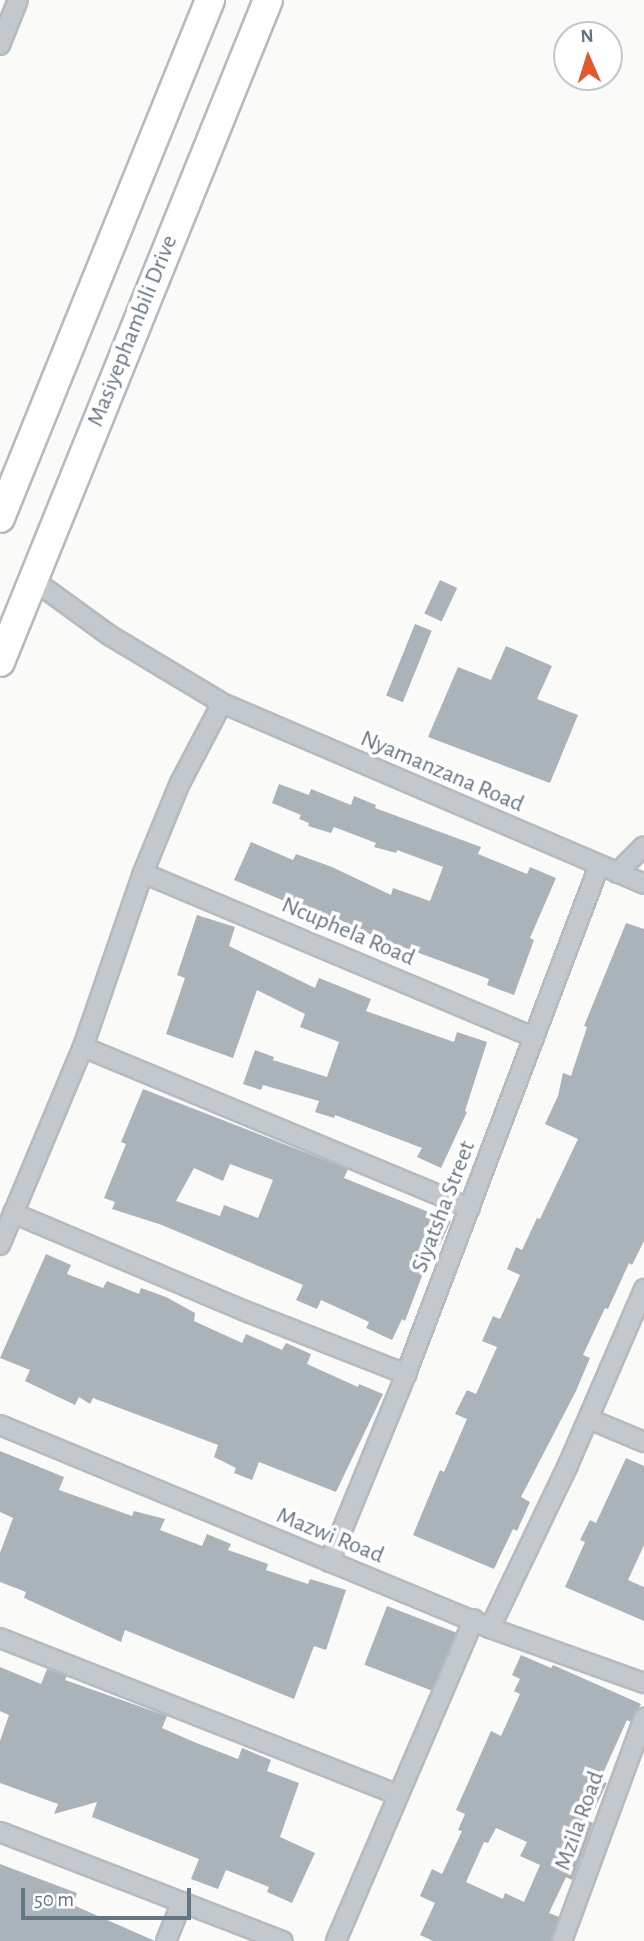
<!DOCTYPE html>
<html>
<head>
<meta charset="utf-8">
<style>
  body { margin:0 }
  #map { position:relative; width:644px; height:1941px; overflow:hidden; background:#fafaf8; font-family:"Alegreya Sans",sans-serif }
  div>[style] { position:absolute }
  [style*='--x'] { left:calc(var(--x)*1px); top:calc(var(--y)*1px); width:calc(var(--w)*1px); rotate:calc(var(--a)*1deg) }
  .building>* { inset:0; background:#aab3b9; transform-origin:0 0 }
  .roads { filter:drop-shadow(2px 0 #b5babe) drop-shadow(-2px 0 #b5babe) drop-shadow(0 2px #b5babe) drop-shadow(0 -2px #b5babe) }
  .street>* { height:18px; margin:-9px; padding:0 9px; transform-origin:9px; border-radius:9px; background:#c3c8cc }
  .primary>* { height:28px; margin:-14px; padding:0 14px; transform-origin:14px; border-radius:14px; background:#fff }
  span { translate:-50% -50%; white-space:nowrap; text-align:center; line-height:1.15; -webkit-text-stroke:7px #fff; paint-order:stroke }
  .street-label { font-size:24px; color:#657683 }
  .north { position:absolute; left:553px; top:21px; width:70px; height:70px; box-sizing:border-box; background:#fff; border:2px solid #c1c8cd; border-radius:50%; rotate:357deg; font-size:19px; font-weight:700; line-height:28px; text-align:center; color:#657683 }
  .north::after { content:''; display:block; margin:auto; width:24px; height:32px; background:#e4572e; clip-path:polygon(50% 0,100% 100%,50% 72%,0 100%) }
  .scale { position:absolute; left:21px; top:1888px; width:170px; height:32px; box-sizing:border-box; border:4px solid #657683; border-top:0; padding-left:9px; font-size:21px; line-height:24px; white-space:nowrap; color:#657683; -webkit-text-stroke:5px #fff; paint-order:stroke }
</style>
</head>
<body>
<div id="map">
  <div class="building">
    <i style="left:440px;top:580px;width:19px;height:37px;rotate:25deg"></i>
    <i style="left:415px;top:624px;width:18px;height:77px;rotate:22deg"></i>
    <i style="clip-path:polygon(506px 646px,552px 666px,537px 699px,578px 715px,550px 783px,428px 737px,458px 667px,491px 680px)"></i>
    <i style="clip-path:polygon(279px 784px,309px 795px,311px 789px,351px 805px,354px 796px,376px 805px,375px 808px,481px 847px,478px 854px,527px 874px,530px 867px,556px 878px,530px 938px,534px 940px,514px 995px,487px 985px,489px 979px,376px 937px,334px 917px,332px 921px,234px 880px,251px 842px,293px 860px,296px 854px,332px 867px,391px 895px,393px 888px,430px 901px,443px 867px,397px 850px,396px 853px,374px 847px,376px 843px,334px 827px,331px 833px,308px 826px,309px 823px,299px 819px,301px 815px,272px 803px)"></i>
    <i style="clip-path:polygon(197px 915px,235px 927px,229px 946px,315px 988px,319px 978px,371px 999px,366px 1011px,454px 1042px,457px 1032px,487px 1042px,465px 1111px,467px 1112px,441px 1168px,417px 1157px,422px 1148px,335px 1115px,334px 1118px,315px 1112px,319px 1101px,263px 1085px,261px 1090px,243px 1084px,255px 1050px,274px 1057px,273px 1060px,327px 1077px,339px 1042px,300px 1027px,305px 1014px,257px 990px,233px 1058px,166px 1034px,185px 978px,177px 975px)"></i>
    <i style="clip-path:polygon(626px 923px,644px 929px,644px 1241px,632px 1265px,629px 1263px,608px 1309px,605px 1308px,583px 1355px,590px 1358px,576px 1391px,521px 1497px,530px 1502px,517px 1531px,513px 1529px,494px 1569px,413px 1535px,440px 1470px,444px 1472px,467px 1419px,455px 1414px,467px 1390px,476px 1394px,497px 1347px,482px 1341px,493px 1316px,500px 1319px,520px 1275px,507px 1269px,516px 1247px,522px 1250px,537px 1218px,540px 1219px,578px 1139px,545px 1124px,558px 1096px,563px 1073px,571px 1076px,587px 1027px,584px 1026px)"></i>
    <i style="clip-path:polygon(evenodd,143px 1089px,348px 1169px,344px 1178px,451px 1221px,440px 1245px,428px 1260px,405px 1321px,402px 1319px,392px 1340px,366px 1328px,369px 1322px,321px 1300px,317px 1309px,296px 1300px,303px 1285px,162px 1225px,112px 1209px,115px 1202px,104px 1198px,126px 1144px,121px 1142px,143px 1089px,230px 1164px,273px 1180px,258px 1218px,224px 1205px,220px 1216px,176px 1201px,194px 1168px,223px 1181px,230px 1164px)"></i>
    <i style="clip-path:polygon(46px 1254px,71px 1265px,67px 1274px,103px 1288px,107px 1281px,139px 1294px,141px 1288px,166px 1297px,195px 1313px,194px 1321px,242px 1343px,246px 1334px,282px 1350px,286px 1343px,311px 1354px,307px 1364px,358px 1387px,359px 1384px,383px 1394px,336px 1492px,259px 1462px,252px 1480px,234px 1473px,236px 1468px,214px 1457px,218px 1445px,93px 1398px,90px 1404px,79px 1397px,75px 1405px,25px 1381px,30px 1370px,0 1358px)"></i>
    <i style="clip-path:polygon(0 1451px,64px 1477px,59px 1490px,132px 1516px,134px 1511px,165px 1519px,160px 1530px,202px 1546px,207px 1534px,231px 1544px,228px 1550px,268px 1564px,266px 1570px,308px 1584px,310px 1579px,346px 1590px,326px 1650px,314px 1646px,294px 1699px,125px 1630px,121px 1642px,24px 1598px,26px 1592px,0 1582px,0 1553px,13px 1518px,0 1512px)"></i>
    <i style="clip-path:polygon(626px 1458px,644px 1466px,644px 1545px,628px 1580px,644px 1587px,644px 1621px,565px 1587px,585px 1542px,580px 1540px,590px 1520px,596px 1523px)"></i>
    <i style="left:387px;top:1606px;width:74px;height:63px;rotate:21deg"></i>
    <i style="clip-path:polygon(evenodd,521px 1655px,551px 1668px,553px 1665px,641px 1704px,631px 1722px,627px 1720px,600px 1780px,607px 1783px,589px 1821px,593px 1823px,572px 1880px,566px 1877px,549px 1913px,559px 1917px,551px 1941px,433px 1941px,420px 1935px,435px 1903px,420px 1896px,432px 1869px,442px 1874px,462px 1831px,458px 1830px,465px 1814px,456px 1810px,491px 1731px,501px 1736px,520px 1694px,514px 1691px,520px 1679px,512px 1675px,521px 1655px,496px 1828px,527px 1842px,520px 1856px,540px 1865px,524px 1902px,505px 1893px,503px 1899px,466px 1882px,484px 1842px,488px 1843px,496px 1828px)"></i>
    <i style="clip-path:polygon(0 1667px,41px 1684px,47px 1669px,67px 1676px,65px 1680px,167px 1716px,162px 1728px,194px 1742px,238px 1759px,242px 1748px,271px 1760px,267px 1771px,299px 1783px,280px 1837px,315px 1853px,292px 1903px,267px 1892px,269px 1887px,226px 1870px,218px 1889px,191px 1879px,199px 1859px,92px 1817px,97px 1802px,54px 1814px,58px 1804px,0 1783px,0 1741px,9px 1715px,0 1711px)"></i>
    <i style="clip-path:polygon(0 1864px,77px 1893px,73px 1905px,155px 1941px,0 1941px)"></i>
  </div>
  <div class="roads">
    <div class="street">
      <i style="--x:0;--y:45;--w:48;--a:-68.2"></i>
      <i style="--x:32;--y:579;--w:95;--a:36"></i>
      <i style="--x:109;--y:635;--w:132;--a:31"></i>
      <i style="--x:222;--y:703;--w:459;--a:23.2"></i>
      <i style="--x:143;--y:873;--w:424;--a:22.8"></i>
      <i style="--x:617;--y:873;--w:38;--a:-45"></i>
      <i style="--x:83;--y:1047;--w:419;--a:22.6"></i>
      <i style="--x:13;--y:1213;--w:257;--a:22.9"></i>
      <i style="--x:250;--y:1313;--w:168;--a:21.4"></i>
      <i style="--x:0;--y:1245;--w:215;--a:-67.3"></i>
      <i style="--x:83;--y:1047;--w:184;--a:-71"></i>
      <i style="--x:143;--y:873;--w:97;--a:-67.7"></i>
      <i style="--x:180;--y:783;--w:90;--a:-62.3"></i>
      <i style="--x:589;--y:1419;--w:60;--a:22.7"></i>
      <i style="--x:0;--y:1425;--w:530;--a:22.5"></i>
      <i style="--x:490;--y:1628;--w:164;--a:19.7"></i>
      <i style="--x:329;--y:1562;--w:203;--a:-67.7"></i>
      <i style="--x:406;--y:1374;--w:543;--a:-69.2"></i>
      <i style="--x:490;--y:1628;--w:181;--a:-64.4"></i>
      <i style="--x:568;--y:1465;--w:192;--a:-66.6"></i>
      <i style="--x:0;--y:1638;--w:428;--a:21.5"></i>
      <i style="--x:0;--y:1832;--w:303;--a:21.1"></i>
      <i style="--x:166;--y:1941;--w:42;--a:-67.7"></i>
      <i style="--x:336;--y:1941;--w:350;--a:-66.8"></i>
      <i style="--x:562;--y:1941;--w:238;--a:-69.8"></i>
    </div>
    <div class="primary">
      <i style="--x:0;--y:518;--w:559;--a:-67.93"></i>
      <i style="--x:0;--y:662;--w:714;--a:-67.96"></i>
    </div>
  </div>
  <div class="street-label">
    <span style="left:133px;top:331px;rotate:-68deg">Masiyephambili Drive</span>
    <span style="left:442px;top:772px;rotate:23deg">Nyamanzana Road</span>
    <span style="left:348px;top:932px;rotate:23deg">Ncuphela Road</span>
    <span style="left:444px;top:1207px;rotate:-69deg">Siyatsha Street</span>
    <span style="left:330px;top:1536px;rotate:22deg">Mazwi Road</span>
    <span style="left:580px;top:1821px;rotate:-70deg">Mzila Road</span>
  </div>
  <div class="north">N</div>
  <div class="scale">50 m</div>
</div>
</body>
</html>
